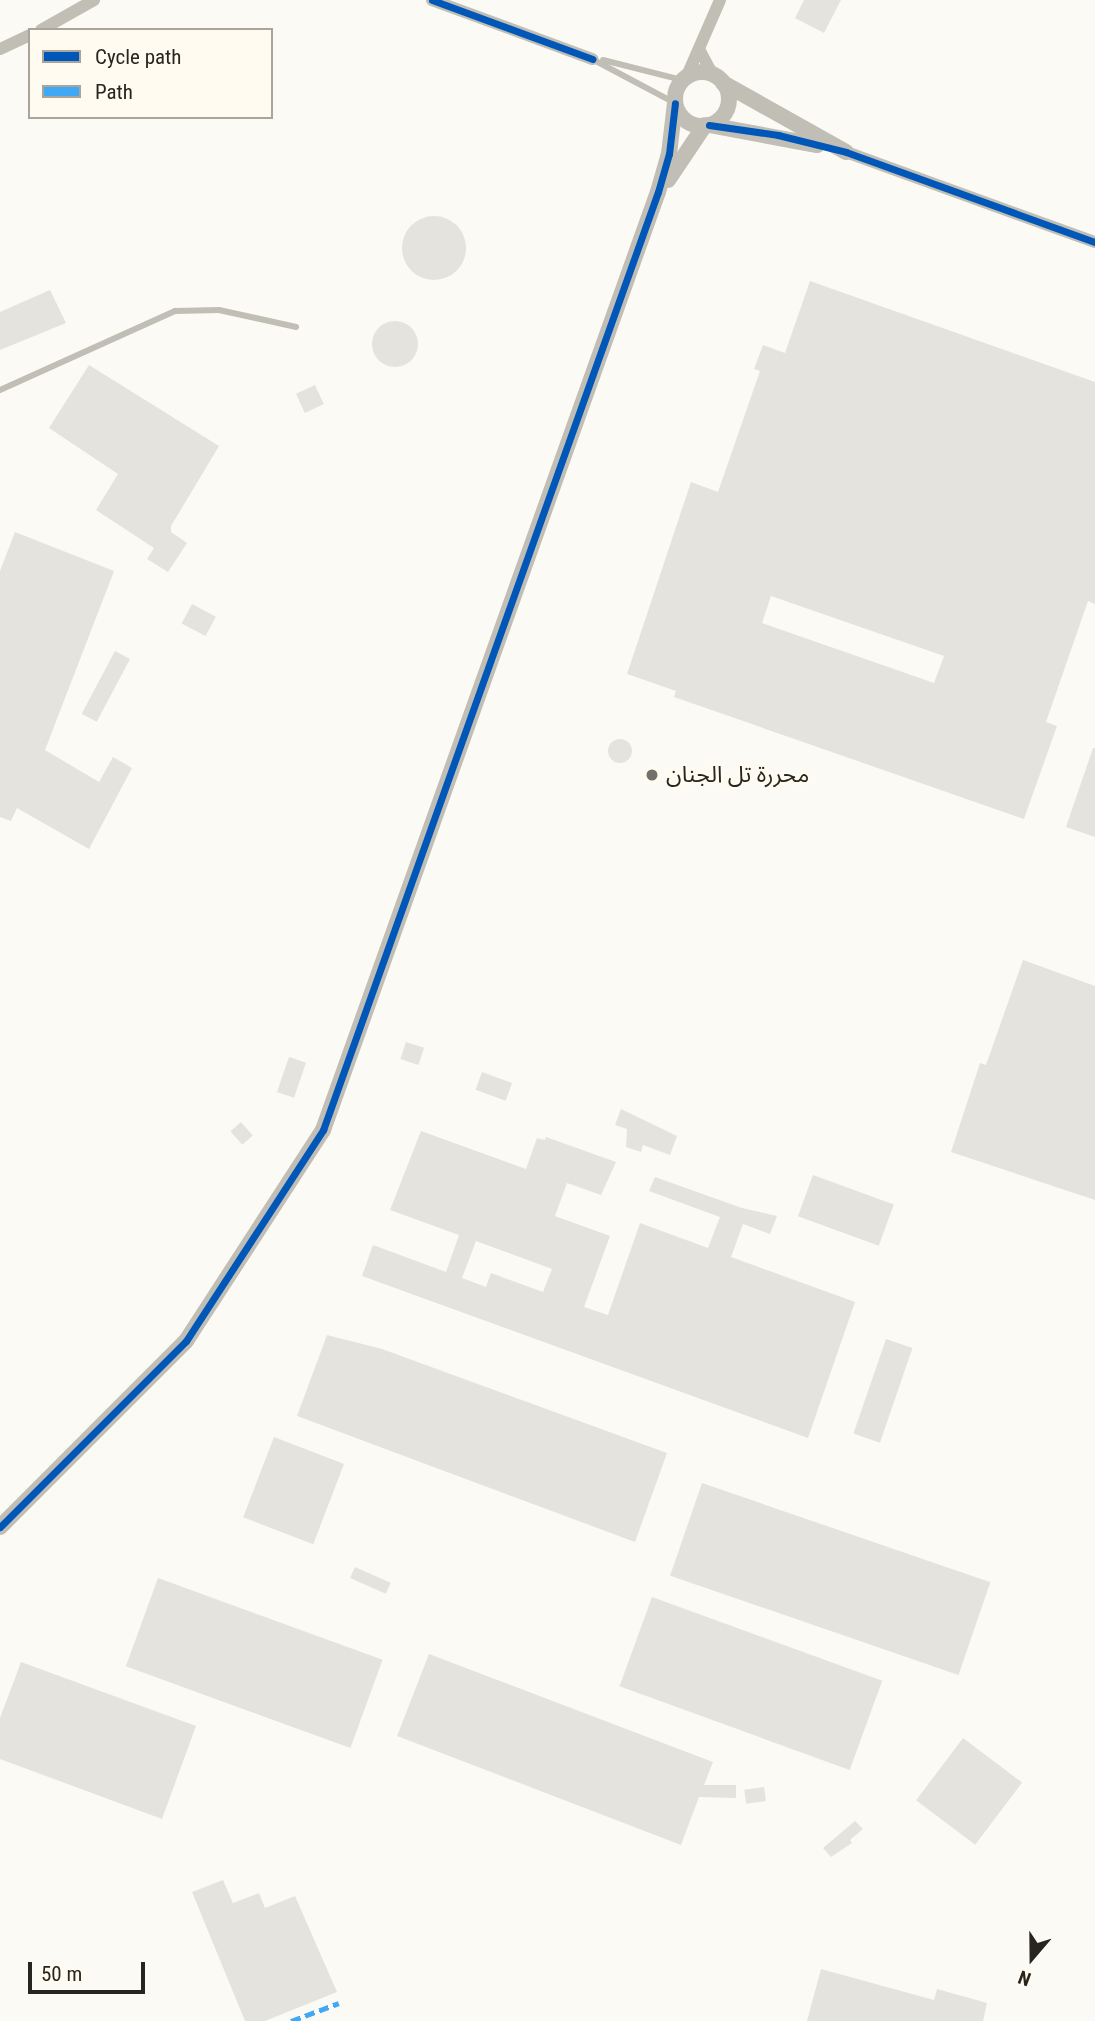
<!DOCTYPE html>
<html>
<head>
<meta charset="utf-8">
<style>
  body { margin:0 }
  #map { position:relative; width:1095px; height:2021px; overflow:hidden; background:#fcfaf4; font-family:"Roboto Condensed","Noto Sans Arabic",sans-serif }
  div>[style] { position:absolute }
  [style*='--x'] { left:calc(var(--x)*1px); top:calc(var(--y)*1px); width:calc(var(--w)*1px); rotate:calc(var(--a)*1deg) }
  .building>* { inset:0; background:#e5e3dd; transform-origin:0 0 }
  .round { border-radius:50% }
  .service>* { height:6px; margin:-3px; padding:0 3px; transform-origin:3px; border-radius:3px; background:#c0beb5 }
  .minor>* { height:12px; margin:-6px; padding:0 6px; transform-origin:6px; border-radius:6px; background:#c0beb5 }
  .tertiary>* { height:16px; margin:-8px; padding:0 8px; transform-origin:8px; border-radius:8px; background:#c0beb5 }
  .tertiary>.ring { margin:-8px; padding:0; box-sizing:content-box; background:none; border:16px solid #c0beb5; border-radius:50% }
  .quiet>* { height:5px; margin-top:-2.5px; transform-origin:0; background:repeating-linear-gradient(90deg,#3fa9f5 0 10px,transparent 0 15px) }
  .cycleway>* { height:7px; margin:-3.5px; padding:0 3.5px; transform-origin:3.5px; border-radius:3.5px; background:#0057b8 }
  .dots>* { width:19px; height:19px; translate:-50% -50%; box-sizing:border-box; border:4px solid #fffbf0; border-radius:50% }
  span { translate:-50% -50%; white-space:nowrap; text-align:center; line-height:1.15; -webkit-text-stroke:5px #fffbf0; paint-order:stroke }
  .poi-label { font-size:23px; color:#28251f }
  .left { translate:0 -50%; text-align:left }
  .legend { position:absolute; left:28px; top:28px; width:245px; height:91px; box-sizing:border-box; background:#fffbf0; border:2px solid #a9a59c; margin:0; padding:9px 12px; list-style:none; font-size:21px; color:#28251f }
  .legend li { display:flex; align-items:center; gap:14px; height:35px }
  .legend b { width:35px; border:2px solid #a9a59c }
  .north { position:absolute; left:997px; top:1923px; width:70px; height:70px; -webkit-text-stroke:5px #fffbf0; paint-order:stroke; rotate:200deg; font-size:19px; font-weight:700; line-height:28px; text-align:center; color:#28251f }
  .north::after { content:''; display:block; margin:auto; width:24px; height:32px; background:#28251f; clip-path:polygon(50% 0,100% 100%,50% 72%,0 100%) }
  .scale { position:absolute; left:28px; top:1962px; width:117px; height:32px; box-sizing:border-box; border:4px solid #28251f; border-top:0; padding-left:9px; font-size:21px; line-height:24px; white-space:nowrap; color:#28251f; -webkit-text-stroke:5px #fffbf0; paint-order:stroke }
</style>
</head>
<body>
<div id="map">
  <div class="building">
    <i style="clip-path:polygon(804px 0,841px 0,824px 33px,795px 18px)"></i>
    <i class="round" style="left:402px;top:216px;width:64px;height:64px"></i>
    <i style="clip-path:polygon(evenodd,810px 281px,1095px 382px,1095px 604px,1088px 601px,1046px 722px,1057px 726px,1024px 819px,674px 697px,676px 691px,627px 674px,691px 482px,718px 492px,760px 371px,754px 369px,763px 345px,785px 353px,810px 281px,771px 596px,944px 656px,934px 683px,762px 623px,771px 596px)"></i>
    <i style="clip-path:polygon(50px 290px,66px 323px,0 350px,0 312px)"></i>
    <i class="round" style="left:372px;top:321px;width:46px;height:46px"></i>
    <i style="clip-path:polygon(89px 365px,219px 446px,171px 526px,171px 532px,187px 543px,168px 572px,147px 559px,154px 548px,96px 510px,118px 474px,49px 428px)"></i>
    <i style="left:315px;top:385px;width:21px;height:21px;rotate:65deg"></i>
    <i style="clip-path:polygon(15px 532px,114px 571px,45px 750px,99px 782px,113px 757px,132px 768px,89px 849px,17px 808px,11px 821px,0 817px,0 571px)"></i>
    <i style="left:192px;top:604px;width:27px;height:22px;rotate:28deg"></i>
    <i style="left:115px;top:651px;width:17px;height:71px;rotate:28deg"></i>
    <i class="round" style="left:608px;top:739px;width:24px;height:24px"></i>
    <i style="clip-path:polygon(1093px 748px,1095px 748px,1095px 837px,1066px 827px)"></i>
    <i style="clip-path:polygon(1023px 960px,1095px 986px,1095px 1200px,951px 1152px,980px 1063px,986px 1065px)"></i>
    <i style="left:406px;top:1042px;width:19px;height:18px;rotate:18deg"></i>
    <i style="left:289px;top:1057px;width:18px;height:37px;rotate:19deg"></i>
    <i style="left:482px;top:1072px;width:32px;height:19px;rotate:20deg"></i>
    <i style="clip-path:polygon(621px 1109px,677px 1136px,670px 1155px,643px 1145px,641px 1152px,626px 1147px,627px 1129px,615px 1125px)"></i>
    <i style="left:241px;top:1122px;width:18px;height:14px;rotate:49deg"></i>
    <i style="clip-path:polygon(evenodd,421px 1131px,526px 1169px,537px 1138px,545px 1140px,546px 1137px,616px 1162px,601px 1195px,567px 1183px,555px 1216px,610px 1236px,584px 1307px,608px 1315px,640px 1223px,708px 1248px,720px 1217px,649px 1191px,655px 1177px,742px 1208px,777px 1216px,770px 1234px,743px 1224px,731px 1257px,855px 1302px,808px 1438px,362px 1276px,373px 1245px,446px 1272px,459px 1235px,390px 1210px,421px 1131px,476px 1241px,552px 1269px,543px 1292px,491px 1273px,486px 1287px,462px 1278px,476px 1241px)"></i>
    <i style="left:813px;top:1175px;width:86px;height:44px;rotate:20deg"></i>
    <i style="clip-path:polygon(327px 1335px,382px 1349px,667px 1453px,635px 1542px,297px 1416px)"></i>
    <i style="left:886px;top:1339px;width:28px;height:100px;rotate:19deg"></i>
    <i style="left:274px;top:1437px;width:75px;height:86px;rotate:21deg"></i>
    <i style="left:702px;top:1483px;width:305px;height:98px;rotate:19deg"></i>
    <i style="left:355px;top:1567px;width:39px;height:12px;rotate:24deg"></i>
    <i style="left:158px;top:1578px;width:239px;height:94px;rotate:20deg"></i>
    <i style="left:652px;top:1597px;width:245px;height:95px;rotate:20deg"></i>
    <i style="clip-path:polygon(429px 1654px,713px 1762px,704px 1785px,736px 1785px,736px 1798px,699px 1797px,681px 1845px,397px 1736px)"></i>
    <i style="clip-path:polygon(21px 1662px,196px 1726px,162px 1819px,0 1759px,0 1718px)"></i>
    <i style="left:963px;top:1738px;width:74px;height:78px;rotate:37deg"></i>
    <i style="left:764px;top:1787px;width:14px;height:20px;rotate:82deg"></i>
    <i style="clip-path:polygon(855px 1821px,863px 1829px,850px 1840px,852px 1843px,831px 1857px,823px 1848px)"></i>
    <i style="clip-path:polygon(223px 1880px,233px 1903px,259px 1893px,265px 1908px,295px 1896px,337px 1992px,265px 2021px,245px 2021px,192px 1892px)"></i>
    <i style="clip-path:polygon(821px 1969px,934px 2000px,937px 1989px,987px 2003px,983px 2021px,807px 2021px)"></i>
  </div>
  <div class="service">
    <i style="--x:592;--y:59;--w:92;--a:28"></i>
    <i style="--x:603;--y:60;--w:81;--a:14.2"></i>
    <i style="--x:0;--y:390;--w:192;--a:-24.3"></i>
    <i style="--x:175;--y:311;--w:44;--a:-1.3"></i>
    <i style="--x:219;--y:310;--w:79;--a:12.4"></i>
  </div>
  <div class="minor">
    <i style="--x:432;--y:0;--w:171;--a:20.2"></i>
    <i style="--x:41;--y:30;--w:61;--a:-29.5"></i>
    <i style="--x:0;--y:49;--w:33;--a:-25"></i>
    <i style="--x:699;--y:49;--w:30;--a:62"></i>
    <i style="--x:686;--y:78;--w:85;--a:-66.4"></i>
    <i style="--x:846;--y:152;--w:265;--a:19.9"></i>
  </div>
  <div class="tertiary">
    <i class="ring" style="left:675px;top:72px;width:38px;height:38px"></i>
    <i style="--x:723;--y:83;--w:141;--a:29.3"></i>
    <i style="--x:709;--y:125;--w:110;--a:10.5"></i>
    <i style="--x:668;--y:180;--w:66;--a:-56.1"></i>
    <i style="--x:0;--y:1527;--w:263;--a:-45"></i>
    <i style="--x:186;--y:1341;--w:252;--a:-57"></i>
    <i style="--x:323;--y:1130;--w:996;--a:-70.35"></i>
    <i style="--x:658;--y:192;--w:40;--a:-74"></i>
    <i style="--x:669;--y:154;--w:51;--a:-83.3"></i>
  </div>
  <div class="quiet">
    <i style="--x:291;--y:2021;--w:51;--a:-20.6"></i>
  </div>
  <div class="cycleway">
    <i style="--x:432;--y:0;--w:171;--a:20.2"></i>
    <i style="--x:709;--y:125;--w:70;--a:8.2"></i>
    <i style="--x:778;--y:135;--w:70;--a:14"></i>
    <i style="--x:846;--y:152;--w:265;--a:19.9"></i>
    <i style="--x:0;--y:1527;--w:263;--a:-45"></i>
    <i style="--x:186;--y:1341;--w:252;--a:-57"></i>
    <i style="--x:323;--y:1130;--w:996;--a:-70.35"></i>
    <i style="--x:658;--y:192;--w:40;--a:-74"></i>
    <i style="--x:669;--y:154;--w:51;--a:-83.3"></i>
  </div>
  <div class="dots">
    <i style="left:652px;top:775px;background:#72706a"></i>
  </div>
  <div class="poi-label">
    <span class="left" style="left:666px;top:775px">محررة تل الجنان</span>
  </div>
  <ul class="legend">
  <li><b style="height:9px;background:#0057b8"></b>Cycle path</li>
  <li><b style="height:9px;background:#3fa9f5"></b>Path</li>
  </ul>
  <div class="north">N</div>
  <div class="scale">50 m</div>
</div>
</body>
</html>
